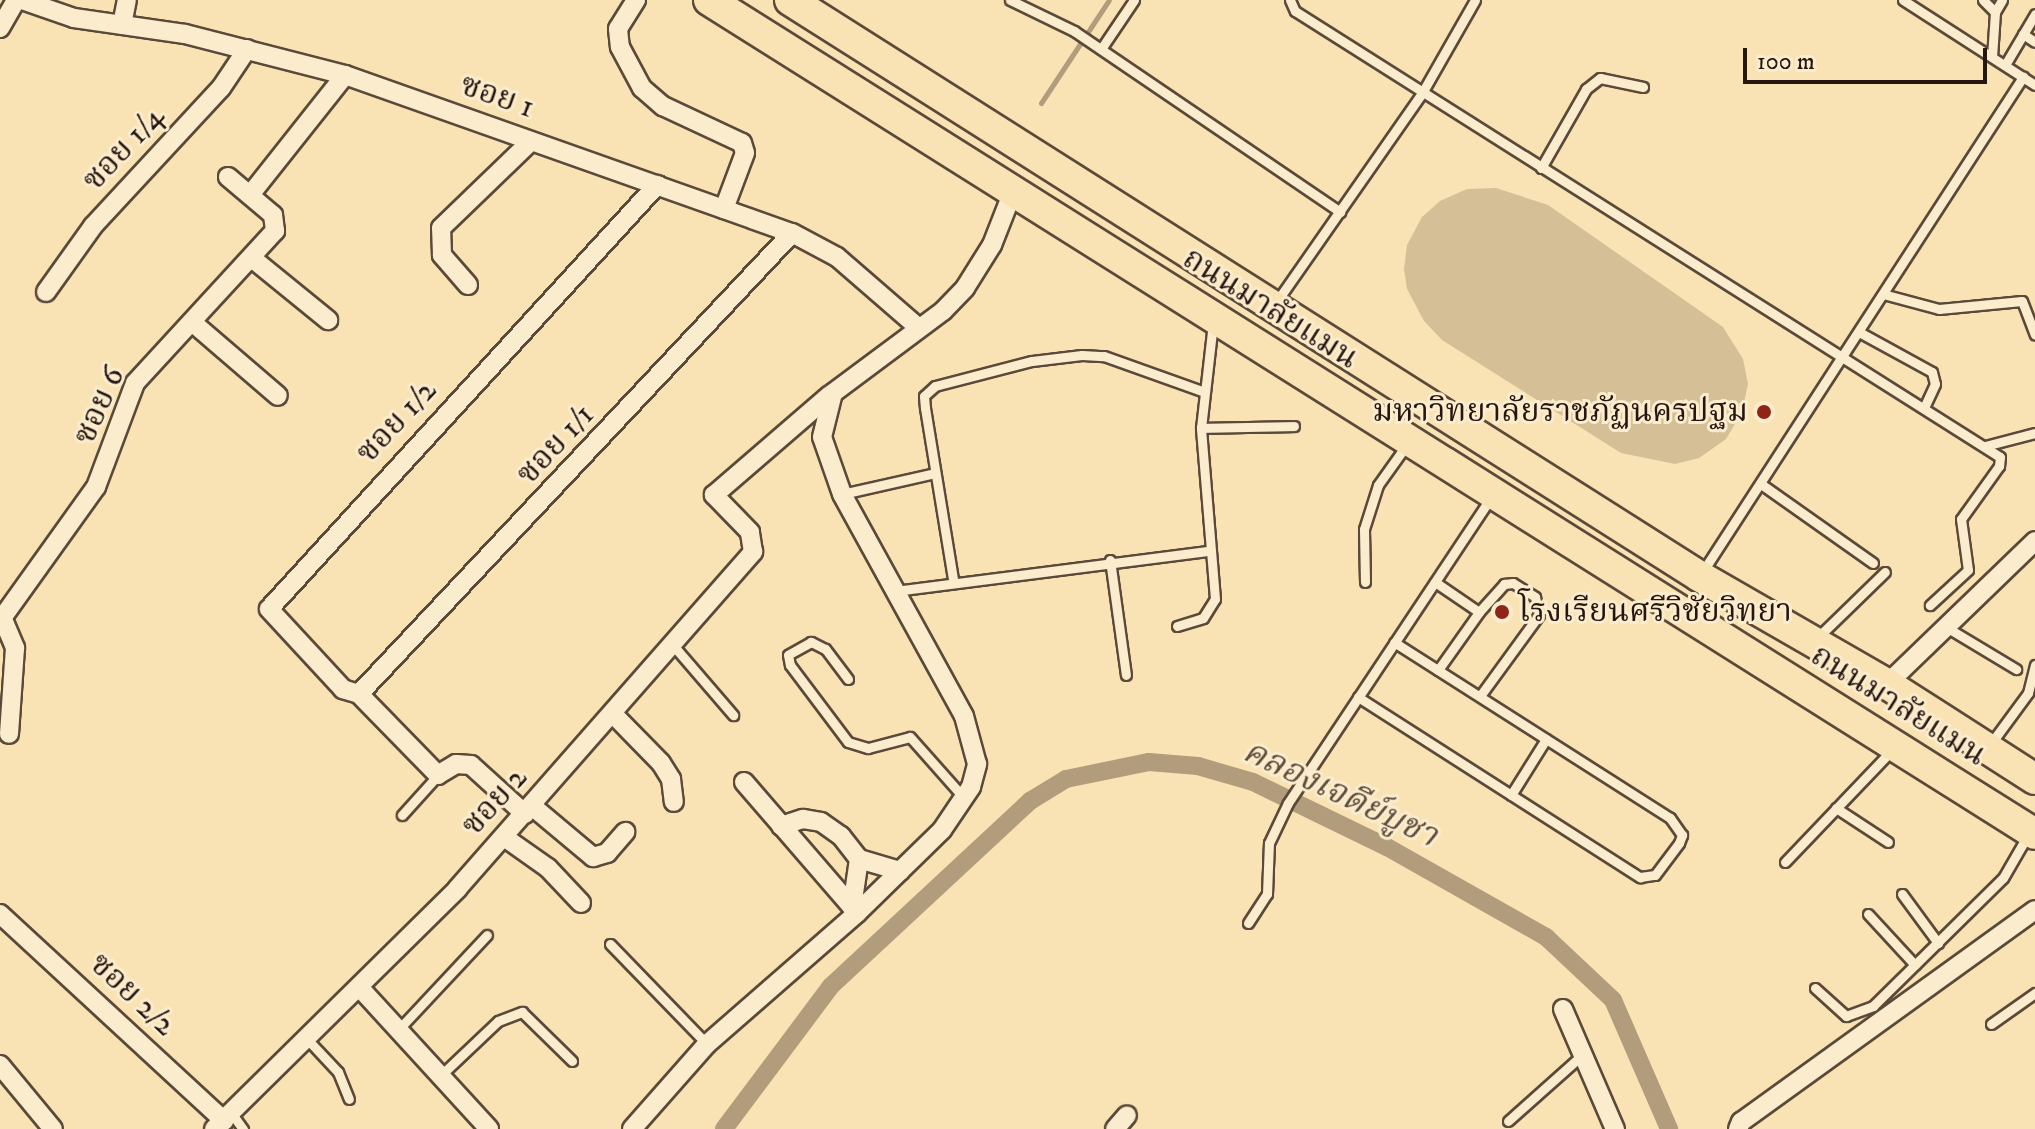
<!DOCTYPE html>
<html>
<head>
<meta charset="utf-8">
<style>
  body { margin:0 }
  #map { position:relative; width:2035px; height:1129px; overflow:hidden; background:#f9e2b3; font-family:"IM FELL DW Pica","Noto Serif Thai",serif }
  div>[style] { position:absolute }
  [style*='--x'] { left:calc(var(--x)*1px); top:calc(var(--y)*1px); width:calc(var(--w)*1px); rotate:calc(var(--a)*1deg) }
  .green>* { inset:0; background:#d5bf97 }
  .stream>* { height:5px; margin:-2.5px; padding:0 2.5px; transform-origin:2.5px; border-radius:2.5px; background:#b19d7c }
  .canal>* { height:18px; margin:-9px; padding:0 9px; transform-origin:9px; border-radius:9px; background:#b19d7c }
  .roads { filter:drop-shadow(2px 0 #5b4939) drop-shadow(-2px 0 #5b4939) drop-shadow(0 2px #5b4939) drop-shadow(0 -2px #5b4939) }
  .service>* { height:9px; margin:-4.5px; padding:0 4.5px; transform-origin:4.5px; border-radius:4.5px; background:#fbecce }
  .minor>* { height:18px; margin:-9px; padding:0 9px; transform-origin:9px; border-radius:9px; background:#fbecce }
  .trunk>* { height:30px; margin:-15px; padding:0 15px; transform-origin:15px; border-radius:15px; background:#f9e2b3 }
  .dots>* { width:22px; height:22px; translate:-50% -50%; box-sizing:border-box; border:4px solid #fbecce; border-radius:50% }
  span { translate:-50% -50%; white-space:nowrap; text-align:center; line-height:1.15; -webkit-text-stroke:6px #fbecce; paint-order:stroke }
  .street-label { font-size:32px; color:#261610 }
  .poi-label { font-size:32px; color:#261610 }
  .right { translate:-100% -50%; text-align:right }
  .left { translate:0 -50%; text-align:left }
  .water-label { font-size:34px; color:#5e4c3b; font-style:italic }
  .scale { position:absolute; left:1743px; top:48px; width:244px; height:36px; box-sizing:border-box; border:4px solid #261610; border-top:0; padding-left:10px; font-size:24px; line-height:28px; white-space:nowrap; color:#261610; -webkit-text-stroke:6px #fbecce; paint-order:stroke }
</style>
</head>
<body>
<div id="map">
  <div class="green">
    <i style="clip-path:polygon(1496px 188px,1548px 205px,1723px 327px,1743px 359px,1748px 384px,1742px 412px,1726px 439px,1699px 458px,1675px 464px,1621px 453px,1442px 340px,1424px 321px,1407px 289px,1404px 269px,1407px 245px,1422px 217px,1440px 201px,1467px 189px)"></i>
  </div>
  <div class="stream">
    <i style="--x:1041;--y:103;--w:123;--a:-56.6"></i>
  </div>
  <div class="canal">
    <i style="--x:724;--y:1129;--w:179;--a:-53.2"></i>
    <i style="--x:831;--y:986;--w:272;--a:-42.9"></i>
    <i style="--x:1030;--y:801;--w:42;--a:-31.4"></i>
    <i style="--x:1066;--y:779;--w:85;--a:-11.6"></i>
    <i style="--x:1149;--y:762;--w:49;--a:4.7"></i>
    <i style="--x:1198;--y:766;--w:57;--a:16.2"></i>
    <i style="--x:1253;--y:782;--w:149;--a:25.9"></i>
    <i style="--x:1387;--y:847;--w:183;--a:29.5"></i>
    <i style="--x:1546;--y:937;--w:92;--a:43.2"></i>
    <i style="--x:1613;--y:1000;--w:141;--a:66.5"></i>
  </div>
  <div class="roads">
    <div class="service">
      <i style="--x:1010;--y:0;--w:71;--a:25.8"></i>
      <i style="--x:1074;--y:31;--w:322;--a:34.2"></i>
      <i style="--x:1290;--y:0;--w:12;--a:66"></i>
      <i style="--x:1295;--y:11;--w:834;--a:32.32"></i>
      <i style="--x:2000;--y:457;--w:9;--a:96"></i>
      <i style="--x:1999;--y:466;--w:65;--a:125.6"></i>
      <i style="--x:1961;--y:519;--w:51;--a:82.2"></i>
      <i style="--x:1968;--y:570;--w:52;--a:137.4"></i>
      <i style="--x:1903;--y:0;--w:157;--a:32.8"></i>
      <i style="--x:1983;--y:0;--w:17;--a:45"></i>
      <i style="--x:1995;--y:12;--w:45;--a:93.8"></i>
      <i style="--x:1995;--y:12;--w:14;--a:-60"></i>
      <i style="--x:2023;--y:34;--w:14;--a:34"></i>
      <i style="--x:1101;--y:49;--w:59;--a:-56"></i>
      <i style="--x:2005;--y:65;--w:59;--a:-59.5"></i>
      <i style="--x:1541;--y:168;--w:91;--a:-60.3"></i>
      <i style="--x:1586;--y:89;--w:18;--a:-38"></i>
      <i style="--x:1600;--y:78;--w:44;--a:11.8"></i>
      <i style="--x:1883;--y:294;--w:58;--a:15"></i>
      <i style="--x:1939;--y:309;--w:83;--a:-5.5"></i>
      <i style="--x:2022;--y:301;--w:36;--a:69"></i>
      <i style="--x:1277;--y:301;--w:254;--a:-55.1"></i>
      <i style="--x:1422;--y:93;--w:107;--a:-60.3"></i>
      <i style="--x:1859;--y:332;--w:83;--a:28.7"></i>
      <i style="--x:1932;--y:372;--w:12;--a:76"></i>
      <i style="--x:1935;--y:384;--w:26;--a:115"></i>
      <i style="--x:1201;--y:428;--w:93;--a:-1.2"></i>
      <i style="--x:1985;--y:446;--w:52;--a:-14.6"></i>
      <i style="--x:1761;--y:484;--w:137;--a:35.2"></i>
      <i style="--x:842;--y:494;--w:95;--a:-12.7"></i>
      <i style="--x:1110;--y:560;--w:116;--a:82.1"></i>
      <i style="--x:1703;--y:571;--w:589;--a:-57.07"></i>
      <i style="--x:953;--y:579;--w:173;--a:-99.3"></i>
      <i style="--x:925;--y:408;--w:12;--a:-95"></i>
      <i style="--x:924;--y:396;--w:15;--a:-42"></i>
      <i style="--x:935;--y:386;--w:100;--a:-14.5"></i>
      <i style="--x:1032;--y:361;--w:50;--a:-6.8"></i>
      <i style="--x:1082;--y:355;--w:22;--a:3"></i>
      <i style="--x:1104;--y:356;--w:104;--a:19.7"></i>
      <i style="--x:1365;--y:582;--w:53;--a:-91.1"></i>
      <i style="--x:1364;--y:529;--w:46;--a:-72.3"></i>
      <i style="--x:1378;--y:485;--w:52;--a:-54.5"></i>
      <i style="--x:1435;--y:582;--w:53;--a:34.3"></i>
      <i style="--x:895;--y:591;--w:317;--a:-7.3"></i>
      <i style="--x:1177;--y:626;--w:27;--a:-17"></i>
      <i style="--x:1203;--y:618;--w:22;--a:-58"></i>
      <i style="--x:1215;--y:599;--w:172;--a:-94.7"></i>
      <i style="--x:1201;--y:428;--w:106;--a:-83.5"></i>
      <i style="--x:1946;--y:627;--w:82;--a:31"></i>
      <i style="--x:1816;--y:639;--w:96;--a:-44.2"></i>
      <i style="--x:672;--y:644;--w:94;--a:49.3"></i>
      <i style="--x:1438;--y:670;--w:71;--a:-54.7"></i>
      <i style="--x:1479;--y:612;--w:38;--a:-48"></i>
      <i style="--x:1504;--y:584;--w:9;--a:-6"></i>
      <i style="--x:1513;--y:583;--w:26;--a:32"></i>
      <i style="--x:1535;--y:597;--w:18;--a:77"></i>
      <i style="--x:1539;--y:615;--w:100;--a:126.1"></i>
      <i style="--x:848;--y:679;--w:38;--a:-127"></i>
      <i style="--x:825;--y:649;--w:16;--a:-153"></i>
      <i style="--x:811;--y:642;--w:26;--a:151"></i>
      <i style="--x:788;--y:655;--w:10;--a:79"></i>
      <i style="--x:790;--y:665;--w:96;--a:53"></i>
      <i style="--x:848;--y:742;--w:21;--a:17"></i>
      <i style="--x:868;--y:748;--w:43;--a:-14.7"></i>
      <i style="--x:910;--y:737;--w:83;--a:48.4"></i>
      <i style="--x:1358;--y:697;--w:335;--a:32.6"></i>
      <i style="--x:1640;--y:877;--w:15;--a:-8"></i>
      <i style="--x:1655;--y:875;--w:40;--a:-53"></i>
      <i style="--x:1679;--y:843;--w:9;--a:-69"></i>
      <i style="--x:1682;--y:835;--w:21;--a:-125"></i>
      <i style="--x:1670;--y:818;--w:327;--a:-147.5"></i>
      <i style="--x:1989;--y:746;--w:66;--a:-53.7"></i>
      <i style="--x:2028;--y:693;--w:29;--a:-76"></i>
      <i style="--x:1511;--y:795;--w:66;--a:-58"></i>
      <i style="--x:1836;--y:808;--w:62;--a:33.2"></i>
      <i style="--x:402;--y:815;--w:54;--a:-48"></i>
      <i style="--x:1785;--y:862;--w:155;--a:-46.3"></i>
      <i style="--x:1902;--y:894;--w:61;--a:53.7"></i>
      <i style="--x:1868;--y:914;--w:69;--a:47.3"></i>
      <i style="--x:1248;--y:923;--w:35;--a:-57"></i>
      <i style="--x:1267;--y:894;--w:51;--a:-87.8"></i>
      <i style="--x:1269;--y:843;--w:44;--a:-64.6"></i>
      <i style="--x:1288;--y:803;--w:367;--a:-56.4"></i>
      <i style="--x:610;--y:944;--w:139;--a:45.9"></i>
      <i style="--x:1815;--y:988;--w:42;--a:42.1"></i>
      <i style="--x:1846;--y:1016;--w:29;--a:-20"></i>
      <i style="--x:1873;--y:1006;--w:182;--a:-44.6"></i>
      <i style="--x:2003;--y:878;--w:52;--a:-60"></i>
      <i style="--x:1991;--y:1024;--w:54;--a:-35.2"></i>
      <i style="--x:398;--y:1030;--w:130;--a:-46.9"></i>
      <i style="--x:308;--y:1040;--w:44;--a:46.8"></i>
      <i style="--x:338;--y:1072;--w:29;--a:68"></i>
      <i style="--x:440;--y:1076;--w:80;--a:-43.5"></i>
      <i style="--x:498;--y:1021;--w:26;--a:-21"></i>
      <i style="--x:522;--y:1012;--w:70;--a:44.4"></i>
      <i style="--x:232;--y:1114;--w:19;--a:54"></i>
      <i style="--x:1508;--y:1121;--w:99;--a:-41.7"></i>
    </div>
    <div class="minor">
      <i style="--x:22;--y:0;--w:55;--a:19.1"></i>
      <i style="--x:74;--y:18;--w:112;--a:8.2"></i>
      <i style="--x:185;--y:34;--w:165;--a:14.4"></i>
      <i style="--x:345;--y:75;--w:474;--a:19.5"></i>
      <i style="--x:792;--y:233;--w:51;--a:28.1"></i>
      <i style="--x:837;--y:257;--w:108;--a:40.9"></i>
      <i style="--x:636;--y:0;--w:34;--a:122"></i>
      <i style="--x:618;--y:29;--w:18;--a:84"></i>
      <i style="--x:620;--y:47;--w:47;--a:61.8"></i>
      <i style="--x:642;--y:88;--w:28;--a:41"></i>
      <i style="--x:663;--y:106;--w:87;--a:25.1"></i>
      <i style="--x:742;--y:143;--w:10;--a:73"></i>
      <i style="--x:745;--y:153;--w:60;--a:110.6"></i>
      <i style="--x:122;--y:25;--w:25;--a:-79"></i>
      <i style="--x:0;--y:28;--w:32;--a:-60"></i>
      <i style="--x:250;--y:195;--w:153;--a:-51.6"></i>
      <i style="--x:253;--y:259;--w:97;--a:39.1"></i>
      <i style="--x:468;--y:285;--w:40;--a:-131"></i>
      <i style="--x:442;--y:255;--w:27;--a:-92"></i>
      <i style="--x:441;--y:228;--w:125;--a:-44"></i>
      <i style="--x:46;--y:292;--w:81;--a:-54.5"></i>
      <i style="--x:93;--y:226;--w:188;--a:-47.2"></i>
      <i style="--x:221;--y:88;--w:47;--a:-56.3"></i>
      <i style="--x:192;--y:322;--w:113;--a:40.7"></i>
      <i style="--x:2;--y:617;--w:34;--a:67"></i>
      <i style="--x:15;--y:648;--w:86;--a:94"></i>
      <i style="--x:0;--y:621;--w:165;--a:-54.4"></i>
      <i style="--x:96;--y:487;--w:111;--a:-69.4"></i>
      <i style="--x:135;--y:383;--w:207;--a:-47.4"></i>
      <i style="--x:275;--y:231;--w:16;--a:-97"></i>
      <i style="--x:273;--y:215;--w:59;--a:-139.8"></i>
      <i style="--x:1887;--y:684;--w:206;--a:-44"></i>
      <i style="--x:359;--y:694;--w:632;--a:-46.79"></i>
      <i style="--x:614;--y:715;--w:67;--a:45.6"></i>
      <i style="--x:661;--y:763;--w:19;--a:58"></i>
      <i style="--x:671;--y:779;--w:23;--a:83"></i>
      <i style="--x:744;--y:782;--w:173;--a:49.2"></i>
      <i style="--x:532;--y:806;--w:80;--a:39.9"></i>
      <i style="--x:593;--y:857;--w:15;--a:-16"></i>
      <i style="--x:607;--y:853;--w:28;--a:-49"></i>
      <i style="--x:525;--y:814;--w:73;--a:-137.8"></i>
      <i style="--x:471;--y:765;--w:15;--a:-176"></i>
      <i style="--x:456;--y:764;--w:21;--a:149"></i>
      <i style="--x:438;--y:775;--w:113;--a:-134.3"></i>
      <i style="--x:359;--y:694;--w:17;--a:-163"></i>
      <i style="--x:343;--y:689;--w:109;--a:-132.8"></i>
      <i style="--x:269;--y:609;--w:575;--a:-47.54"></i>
      <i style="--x:781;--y:826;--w:23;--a:-18"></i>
      <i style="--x:803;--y:819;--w:18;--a:9"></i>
      <i style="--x:821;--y:822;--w:24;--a:35"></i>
      <i style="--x:841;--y:836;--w:29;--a:52"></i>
      <i style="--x:859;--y:859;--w:49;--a:98.3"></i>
      <i style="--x:504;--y:837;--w:54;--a:35.2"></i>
      <i style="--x:548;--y:868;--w:48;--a:46.7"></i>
      <i style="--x:859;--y:859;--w:43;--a:16.3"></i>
      <i style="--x:0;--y:914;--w:305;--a:42.7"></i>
      <i style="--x:360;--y:988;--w:191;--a:47.5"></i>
      <i style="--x:1563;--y:1009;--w:131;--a:66.6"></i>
      <i style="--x:0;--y:1065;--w:83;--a:50.4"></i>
      <i style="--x:214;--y:1129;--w:342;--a:-44.6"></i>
      <i style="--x:457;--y:889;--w:449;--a:-48.7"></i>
      <i style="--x:753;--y:552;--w:20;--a:-99"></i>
      <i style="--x:750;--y:532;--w:52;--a:-134.2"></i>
      <i style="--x:714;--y:495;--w:153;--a:-40.8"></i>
      <i style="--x:632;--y:1129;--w:113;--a:-48.6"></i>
      <i style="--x:707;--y:1044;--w:199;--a:-41.1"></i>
      <i style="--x:857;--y:913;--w:119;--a:-44.3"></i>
      <i style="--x:942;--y:830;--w:52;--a:-56"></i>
      <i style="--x:971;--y:787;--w:24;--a:-75"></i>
      <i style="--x:977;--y:764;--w:50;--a:-105.2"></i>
      <i style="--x:964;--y:716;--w:253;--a:-118.8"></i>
      <i style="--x:842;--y:494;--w:60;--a:-109.3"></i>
      <i style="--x:822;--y:437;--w:45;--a:-76"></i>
      <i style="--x:833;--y:393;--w:137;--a:-36.7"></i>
      <i style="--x:943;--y:311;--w:32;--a:-46"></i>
      <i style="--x:965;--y:288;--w:51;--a:-57.9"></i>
      <i style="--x:992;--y:245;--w:60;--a:-68.6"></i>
      <i style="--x:1115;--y:1129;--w:18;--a:-49"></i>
      <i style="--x:1738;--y:1129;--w:8;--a:-67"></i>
      <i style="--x:1741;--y:1122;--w:362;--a:-35.8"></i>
    </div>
    <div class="trunk">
      <i style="--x:709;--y:0;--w:1566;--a:32.17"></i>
      <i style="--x:790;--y:0;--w:1076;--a:32.36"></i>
      <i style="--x:1699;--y:576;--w:217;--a:29.9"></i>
      <i style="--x:1887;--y:684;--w:176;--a:32.7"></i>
    </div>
  </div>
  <div class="dots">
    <i style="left:1764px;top:412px;background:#8f2418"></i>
    <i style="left:1502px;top:612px;background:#8f2418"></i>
  </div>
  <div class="street-label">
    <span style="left:497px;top:97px;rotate:19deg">ซอย 1</span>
    <span style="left:124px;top:149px;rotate:-47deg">ซอย 1/4</span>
    <span style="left:1270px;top:309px;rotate:32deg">ถนนมาลัยแมน</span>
    <span style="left:100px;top:406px;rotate:-66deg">ซอย 6</span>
    <span style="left:397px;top:422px;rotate:-47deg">ซอย 1/2</span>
    <span style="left:556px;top:445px;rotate:-47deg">ซอย 1/1</span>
    <span style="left:1898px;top:706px;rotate:32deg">ถนนมาลัยแมน</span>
    <span style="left:495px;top:802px;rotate:-48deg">ซอย 2</span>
    <span style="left:132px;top:995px;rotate:43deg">ซอย 2/2</span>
  </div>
  <div class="poi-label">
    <span class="right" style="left:1748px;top:412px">มหาวิทยาลัยราชภัฏนครปฐม</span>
    <span class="left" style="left:1518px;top:612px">โรงเรียนศรีวิชัยวิทยา</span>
  </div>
  <div class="water-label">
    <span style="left:1340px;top:794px;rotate:25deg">คลองเจดีย์บูชา</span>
  </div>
  <div class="scale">100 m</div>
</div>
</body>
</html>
